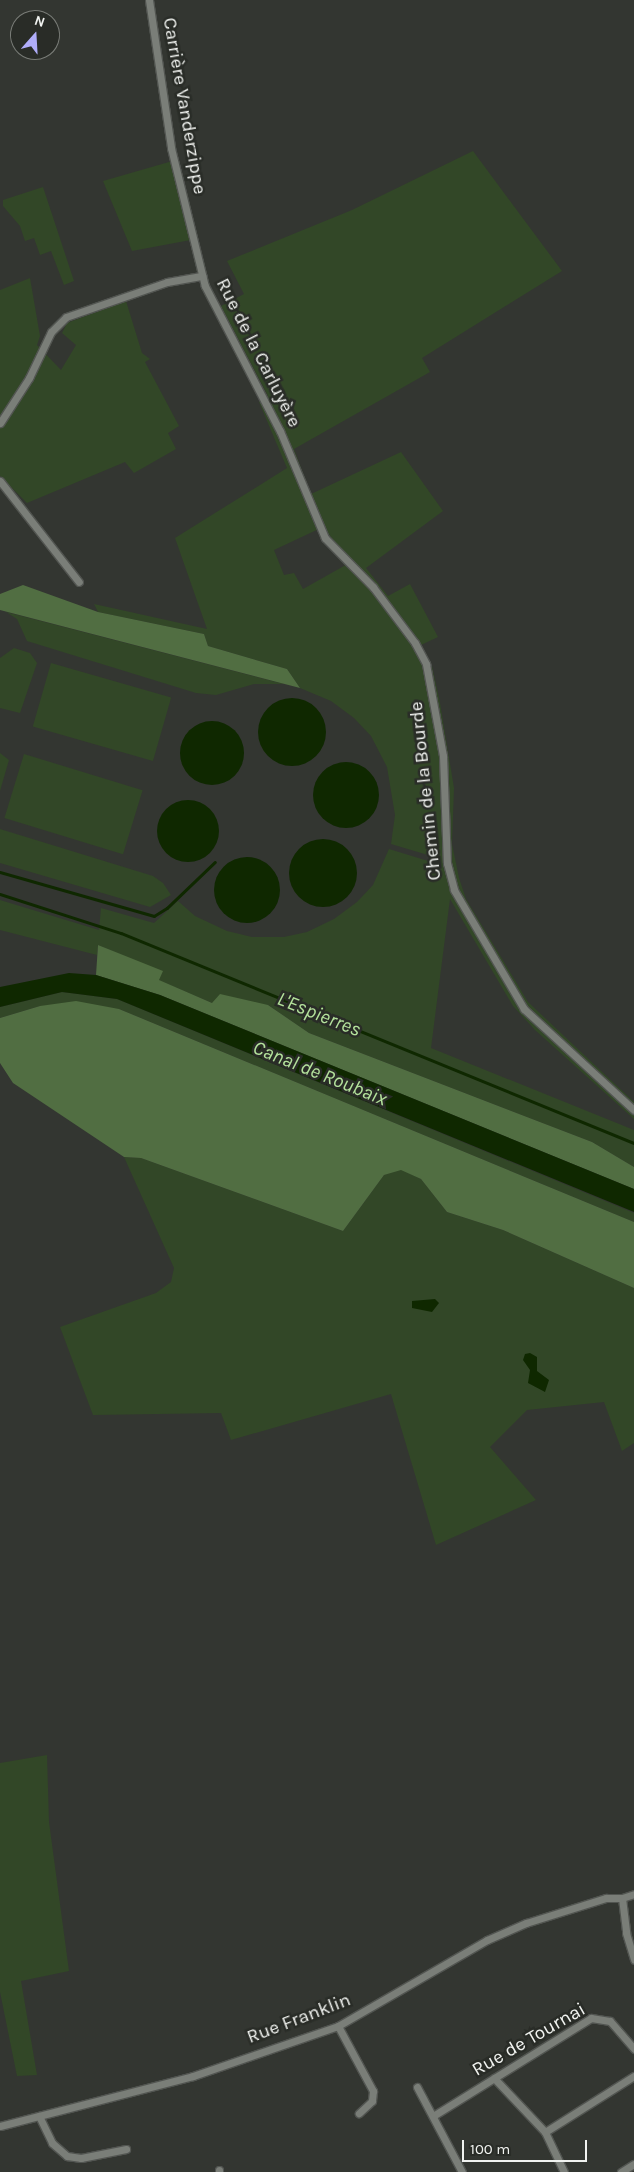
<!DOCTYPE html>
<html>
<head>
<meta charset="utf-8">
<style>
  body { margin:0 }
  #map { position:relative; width:634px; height:2172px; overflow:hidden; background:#333631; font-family:Karla,sans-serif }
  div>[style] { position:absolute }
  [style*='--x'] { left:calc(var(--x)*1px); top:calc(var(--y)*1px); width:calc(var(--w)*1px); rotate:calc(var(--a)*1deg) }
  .green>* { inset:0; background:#324727; transform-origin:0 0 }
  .forest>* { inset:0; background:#516e42 }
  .water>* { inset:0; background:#0f2800 }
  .round { border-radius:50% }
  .stream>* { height:2.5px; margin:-1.25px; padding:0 1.25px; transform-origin:1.25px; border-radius:1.25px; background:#0f2800 }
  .roads { filter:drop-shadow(1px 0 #525551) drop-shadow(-1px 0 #525551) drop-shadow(0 1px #525551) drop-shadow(0 -1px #525551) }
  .minor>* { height:7px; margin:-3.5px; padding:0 3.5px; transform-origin:3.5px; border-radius:3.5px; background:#7a7e78 }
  span { translate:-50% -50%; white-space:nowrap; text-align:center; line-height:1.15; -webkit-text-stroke:5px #292c27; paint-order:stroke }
  .street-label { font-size:19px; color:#f1f3f0 }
  .water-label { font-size:20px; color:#b4e29c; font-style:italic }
  .north { position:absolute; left:10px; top:10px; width:50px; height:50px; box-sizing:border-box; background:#292c27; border:1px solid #797c77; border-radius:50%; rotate:19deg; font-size:14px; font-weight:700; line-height:20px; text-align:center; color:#f1f3f0 }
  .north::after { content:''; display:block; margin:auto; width:18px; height:22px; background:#b0adfa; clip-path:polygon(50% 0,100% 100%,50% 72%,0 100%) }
  .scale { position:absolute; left:462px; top:2140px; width:125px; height:22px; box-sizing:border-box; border:2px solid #f1f3f0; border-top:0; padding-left:6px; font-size:15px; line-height:18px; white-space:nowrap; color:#f1f3f0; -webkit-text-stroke:4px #292c27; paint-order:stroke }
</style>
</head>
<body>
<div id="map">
  <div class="green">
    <i style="clip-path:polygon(evenodd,473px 151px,562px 271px,422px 358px,430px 372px,294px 449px,311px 494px,401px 452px,443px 511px,366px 568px,388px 596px,410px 584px,438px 637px,421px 645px,432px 666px,440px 703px,454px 788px,452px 844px,459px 878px,466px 899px,528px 1002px,634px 1102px,634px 1119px,535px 1030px,513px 1006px,450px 899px,431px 1048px,634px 1130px,634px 1167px,592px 1142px,309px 1033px,268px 1005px,212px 1003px,158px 980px,162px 972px,98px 945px,97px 955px,0 930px,0 900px,99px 930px,101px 908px,154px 923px,178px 901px,195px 916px,227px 931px,252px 937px,284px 937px,307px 932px,334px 919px,357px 902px,373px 885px,389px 849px,438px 864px,438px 858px,391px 844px,395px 815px,387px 767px,371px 736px,354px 718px,331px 701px,300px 688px,287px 669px,208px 646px,204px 634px,98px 612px,94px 604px,207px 629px,175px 538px,287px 468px,259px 402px,268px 396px,221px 306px,244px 294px,227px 261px,352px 210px,473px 151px,323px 527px,351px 562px,303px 589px,294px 573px,284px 575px,274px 550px,323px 527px)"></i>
    <i style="clip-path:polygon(176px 160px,196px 239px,132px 251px,103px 181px)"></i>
    <i style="clip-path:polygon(43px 187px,74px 281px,64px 285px,51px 251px,40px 255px,34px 238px,25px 241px,20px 226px,3px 206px,3px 200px)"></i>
    <i style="clip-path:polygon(30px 278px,40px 336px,37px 345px,61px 370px,76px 345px,62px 333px,67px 323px,126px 301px,142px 353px,150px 359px,145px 362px,179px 426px,168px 433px,176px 449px,134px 473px,125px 462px,27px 503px,0 476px,0 290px)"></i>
    <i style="clip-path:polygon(6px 612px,284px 684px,254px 684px,216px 695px,196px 693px,27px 641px,17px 619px)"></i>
    <i style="clip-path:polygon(14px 648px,30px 653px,37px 663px,20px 713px,0 708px,0 658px)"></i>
    <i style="left:51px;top:663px;width:125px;height:66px;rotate:16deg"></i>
    <i style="clip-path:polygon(0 753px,9px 760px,0 791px)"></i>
    <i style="left:24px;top:754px;width:124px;height:67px;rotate:17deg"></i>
    <i style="clip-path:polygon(0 829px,153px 876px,163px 883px,171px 895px,150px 907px,0 863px)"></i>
    <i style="clip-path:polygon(62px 992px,117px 999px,634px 1213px,634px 1222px,119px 1009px,40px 1006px,0 1018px,0 1007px)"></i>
    <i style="clip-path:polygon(124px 1157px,141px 1158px,343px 1231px,384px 1175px,401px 1169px,421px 1179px,447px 1212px,503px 1230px,634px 1288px,634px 1443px,622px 1451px,604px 1402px,527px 1410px,490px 1447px,536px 1500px,436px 1545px,391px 1394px,231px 1440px,221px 1413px,93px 1415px,60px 1327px,156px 1293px,171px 1282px,174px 1268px)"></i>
    <i style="clip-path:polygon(47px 1755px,49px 1822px,69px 1971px,21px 1981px,37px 2075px,17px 2076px,0 1992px,0 1763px)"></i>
  </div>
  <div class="forest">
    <i style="clip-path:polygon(23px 585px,98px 612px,204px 634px,208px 646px,287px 669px,300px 688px,0 610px,0 594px)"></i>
    <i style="clip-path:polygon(98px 945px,163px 971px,159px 980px,212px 1003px,220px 994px,268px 1005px,309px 1033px,592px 1142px,634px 1167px,634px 1189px,160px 995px,96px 975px)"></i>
    <i style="clip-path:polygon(76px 1001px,119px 1009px,634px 1222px,634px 1288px,503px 1230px,447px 1212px,421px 1179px,401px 1170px,384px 1175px,343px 1231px,141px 1158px,124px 1157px,13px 1083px,0 1063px,0 1018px,40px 1006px)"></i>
  </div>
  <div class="water">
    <i class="round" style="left:258px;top:698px;width:68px;height:68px"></i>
    <i class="round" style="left:180px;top:721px;width:64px;height:64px"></i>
    <i class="round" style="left:313px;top:762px;width:66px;height:66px"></i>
    <i class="round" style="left:157px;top:800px;width:62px;height:62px"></i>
    <i class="round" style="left:289px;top:839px;width:68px;height:68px"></i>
    <i class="round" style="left:214px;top:857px;width:66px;height:66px"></i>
    <i style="clip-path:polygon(69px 973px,96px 975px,160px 995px,634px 1189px,634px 1212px,117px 999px,62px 992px,0 1007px,0 987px)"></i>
    <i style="clip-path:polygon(435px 1299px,439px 1303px,432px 1312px,412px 1308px,412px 1301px)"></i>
    <i style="clip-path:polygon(530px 1353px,537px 1357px,537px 1371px,549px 1380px,545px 1392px,528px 1383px,530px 1370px,523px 1360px,525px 1354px)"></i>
  </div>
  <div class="stream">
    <i style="--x:0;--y:872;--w:160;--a:15.9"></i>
    <i style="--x:154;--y:916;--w:15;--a:-32"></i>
    <i style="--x:167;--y:908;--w:66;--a:-43.8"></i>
    <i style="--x:0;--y:894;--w:127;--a:17.9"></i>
    <i style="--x:121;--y:933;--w:554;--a:22.26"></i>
  </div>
  <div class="roads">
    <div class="minor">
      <i style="--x:149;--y:0;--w:150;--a:81.5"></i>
      <i style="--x:171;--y:148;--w:142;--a:76.2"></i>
      <i style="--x:205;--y:286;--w:163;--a:62.7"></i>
      <i style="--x:280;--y:431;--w:116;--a:67.2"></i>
      <i style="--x:325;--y:538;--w:69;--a:45.6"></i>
      <i style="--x:373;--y:587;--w:70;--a:53.1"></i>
      <i style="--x:415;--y:643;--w:24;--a:62"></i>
      <i style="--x:426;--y:664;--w:94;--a:79.5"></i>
      <i style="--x:443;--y:756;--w:107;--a:87.9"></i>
      <i style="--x:447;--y:863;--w:28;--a:75"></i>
      <i style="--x:454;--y:890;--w:138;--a:59.5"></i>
      <i style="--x:524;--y:1009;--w:149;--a:42.6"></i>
      <i style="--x:0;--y:423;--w:54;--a:-57.2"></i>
      <i style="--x:29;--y:378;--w:51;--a:-64.4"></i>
      <i style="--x:51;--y:332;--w:21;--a:-45"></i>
      <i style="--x:66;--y:317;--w:107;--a:-19.1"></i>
      <i style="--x:167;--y:282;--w:36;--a:-10"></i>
      <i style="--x:0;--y:481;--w:128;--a:52"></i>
      <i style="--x:622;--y:1898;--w:35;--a:83"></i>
      <i style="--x:626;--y:1933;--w:28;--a:73"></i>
      <i style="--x:338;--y:2026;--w:74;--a:61.7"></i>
      <i style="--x:373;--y:2091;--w:10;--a:96"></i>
      <i style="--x:372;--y:2101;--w:18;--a:137"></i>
      <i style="--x:494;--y:2078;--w:74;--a:46.6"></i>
      <i style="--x:545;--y:2132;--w:44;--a:64.6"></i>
      <i style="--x:417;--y:2087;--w:96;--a:62.1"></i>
      <i style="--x:39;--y:2116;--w:30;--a:64"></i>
      <i style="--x:52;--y:2143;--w:20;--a:41"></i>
      <i style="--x:67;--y:2156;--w:14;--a:8"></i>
      <i style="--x:81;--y:2158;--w:46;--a:-11.3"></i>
      <i style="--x:433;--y:2116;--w:186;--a:-31.8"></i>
      <i style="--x:591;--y:2018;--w:19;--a:9"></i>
      <i style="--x:610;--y:2021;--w:37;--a:49"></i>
      <i style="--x:0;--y:2126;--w:199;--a:-14.5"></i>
      <i style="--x:193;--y:2076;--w:153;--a:-19"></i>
      <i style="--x:338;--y:2026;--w:172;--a:-30"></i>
      <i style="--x:487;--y:1940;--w:43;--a:-23.6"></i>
      <i style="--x:526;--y:1923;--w:84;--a:-17.4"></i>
      <i style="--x:606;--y:1898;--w:16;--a:0"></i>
      <i style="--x:622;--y:1898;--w:13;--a:-18"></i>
      <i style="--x:545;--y:2132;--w:105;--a:-32.2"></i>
      <i style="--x:219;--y:2170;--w:2;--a:90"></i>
      <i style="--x:621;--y:2172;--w:15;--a:-32"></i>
    </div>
  </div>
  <div class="street-label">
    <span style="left:184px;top:106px;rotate:80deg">Carrière Vanderzippe</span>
    <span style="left:258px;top:353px;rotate:63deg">Rue de la Carluyère</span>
    <span style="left:426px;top:791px;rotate:-96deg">Chemin de la Bourde</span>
    <span style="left:299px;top:2019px;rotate:-21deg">Rue Franklin</span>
    <span style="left:529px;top:2040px;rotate:-30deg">Rue de Tournai</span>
  </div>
  <div class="water-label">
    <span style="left:319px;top:1014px;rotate:22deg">L'Espierres</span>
    <span style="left:320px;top:1073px;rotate:22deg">Canal de Roubaix</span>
  </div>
  <div class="north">N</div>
  <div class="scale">100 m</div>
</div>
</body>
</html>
